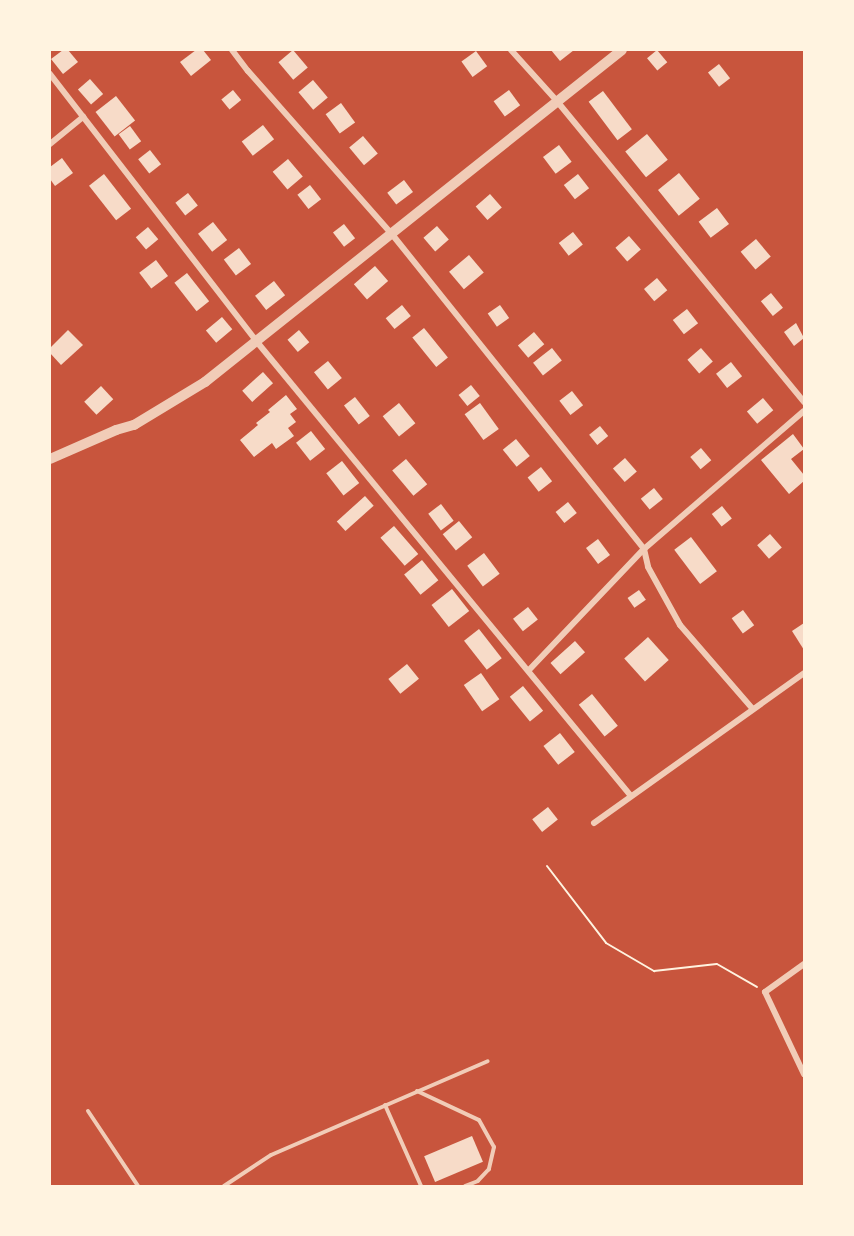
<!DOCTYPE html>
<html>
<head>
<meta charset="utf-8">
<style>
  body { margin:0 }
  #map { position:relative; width:854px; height:1236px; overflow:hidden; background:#c8553d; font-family:Spectral,serif }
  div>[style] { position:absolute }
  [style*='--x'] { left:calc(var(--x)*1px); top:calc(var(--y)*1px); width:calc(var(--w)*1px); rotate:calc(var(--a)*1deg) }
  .building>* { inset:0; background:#f7dbc8; transform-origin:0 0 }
  .path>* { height:2px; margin:-1px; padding:0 1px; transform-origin:1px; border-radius:1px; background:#fff3e0 }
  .service>* { height:4px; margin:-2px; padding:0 2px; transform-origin:2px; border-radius:2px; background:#f1ccb7 }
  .minor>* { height:6px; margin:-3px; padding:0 3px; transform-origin:3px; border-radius:3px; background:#f1ccb7 }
  .tertiary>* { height:10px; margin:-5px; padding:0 5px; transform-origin:5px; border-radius:5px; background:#f1ccb7 }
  span { translate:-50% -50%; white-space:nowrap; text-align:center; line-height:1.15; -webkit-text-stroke:5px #fff3e0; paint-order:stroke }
  .frame { position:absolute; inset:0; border:51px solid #fff3e0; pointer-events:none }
</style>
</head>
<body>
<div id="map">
  <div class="building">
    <i style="clip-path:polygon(63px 50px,68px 50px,78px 62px,63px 74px,51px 59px)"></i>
    <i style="clip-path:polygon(196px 50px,203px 50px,211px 60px,191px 76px,180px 62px)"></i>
    <i style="left:293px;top:50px;width:23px;height:19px;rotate:50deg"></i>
    <i style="clip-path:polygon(551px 50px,574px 50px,560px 61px)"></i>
    <i style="left:657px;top:50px;width:16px;height:13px;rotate:50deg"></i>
    <i style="left:476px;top:51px;width:19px;height:18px;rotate:54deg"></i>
    <i style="left:719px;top:64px;width:18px;height:14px;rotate:52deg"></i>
    <i style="left:90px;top:79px;width:20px;height:16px;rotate:49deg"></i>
    <i style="left:313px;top:80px;width:23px;height:19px;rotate:50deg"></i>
    <i style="left:233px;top:90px;width:13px;height:15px;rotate:51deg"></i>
    <i style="left:509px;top:90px;width:19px;height:19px;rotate:54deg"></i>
    <i style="left:603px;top:91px;width:48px;height:18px;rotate:53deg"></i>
    <i style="left:116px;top:96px;width:31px;height:26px;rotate:52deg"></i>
    <i style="left:341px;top:103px;width:24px;height:19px;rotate:54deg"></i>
    <i style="left:263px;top:125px;width:18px;height:27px;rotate:52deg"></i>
    <i style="left:130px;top:126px;width:19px;height:14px;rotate:54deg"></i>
    <i style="left:647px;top:134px;width:33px;height:28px;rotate:51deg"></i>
    <i style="left:363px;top:136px;width:23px;height:18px;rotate:50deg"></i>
    <i style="left:559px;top:145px;width:21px;height:20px;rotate:53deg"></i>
    <i style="left:150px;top:150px;width:18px;height:15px;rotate:52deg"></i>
    <i style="clip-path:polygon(62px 158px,73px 173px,55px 186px,50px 179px,50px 167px)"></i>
    <i style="left:288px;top:159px;width:23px;height:20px;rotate:50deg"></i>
    <i style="left:679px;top:173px;width:33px;height:27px;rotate:51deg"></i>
    <i style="left:104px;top:174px;width:44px;height:19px;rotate:52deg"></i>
    <i style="left:578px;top:174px;width:18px;height:18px;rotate:52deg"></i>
    <i style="left:404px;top:180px;width:15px;height:21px;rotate:53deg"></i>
    <i style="left:310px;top:185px;width:18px;height:16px;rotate:52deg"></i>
    <i style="left:188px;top:193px;width:16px;height:16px;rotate:52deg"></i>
    <i style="left:490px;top:194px;width:18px;height:19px;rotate:49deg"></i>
    <i style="left:717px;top:208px;width:20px;height:23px;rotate:53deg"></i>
    <i style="left:213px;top:222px;width:23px;height:19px;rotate:52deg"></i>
    <i style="left:344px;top:224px;width:18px;height:14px;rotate:52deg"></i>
    <i style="left:437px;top:226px;width:18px;height:18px;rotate:49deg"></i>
    <i style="left:148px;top:227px;width:16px;height:16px;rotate:50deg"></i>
    <i style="left:573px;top:232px;width:16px;height:18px;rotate:52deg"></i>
    <i style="left:629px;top:236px;width:18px;height:18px;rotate:49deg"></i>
    <i style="left:756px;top:239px;width:23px;height:20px;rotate:50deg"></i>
    <i style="left:239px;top:248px;width:20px;height:19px;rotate:53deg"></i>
    <i style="left:469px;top:255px;width:23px;height:26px;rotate:50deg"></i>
    <i style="left:156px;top:260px;width:20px;height:21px;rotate:53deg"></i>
    <i style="left:375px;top:266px;width:20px;height:28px;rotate:49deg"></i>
    <i style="left:187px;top:273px;width:36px;height:16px;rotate:52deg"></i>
    <i style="left:657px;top:278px;width:16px;height:17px;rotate:50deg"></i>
    <i style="left:274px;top:281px;width:18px;height:24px;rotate:52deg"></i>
    <i style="left:771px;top:293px;width:19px;height:13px;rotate:51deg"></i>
    <i style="left:402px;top:305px;width:14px;height:21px;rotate:51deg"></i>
    <i style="left:500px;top:305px;width:16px;height:15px;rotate:55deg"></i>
    <i style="left:687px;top:309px;width:18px;height:18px;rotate:52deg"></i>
    <i style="left:222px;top:317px;width:16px;height:21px;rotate:50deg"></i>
    <i style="clip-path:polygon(796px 323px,804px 338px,794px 346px,784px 332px)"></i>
    <i style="left:424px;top:328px;width:38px;height:15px;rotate:51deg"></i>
    <i style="clip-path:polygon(68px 330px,83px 345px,61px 365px,50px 353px,50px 348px)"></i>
    <i style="left:299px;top:330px;width:16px;height:15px;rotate:50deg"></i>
    <i style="left:534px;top:332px;width:16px;height:21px;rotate:50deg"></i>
    <i style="left:552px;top:348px;width:16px;height:24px;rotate:52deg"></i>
    <i style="left:701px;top:348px;width:18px;height:18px;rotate:49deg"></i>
    <i style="left:328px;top:361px;width:22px;height:18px;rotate:51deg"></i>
    <i style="left:731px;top:362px;width:18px;height:19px;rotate:52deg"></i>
    <i style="left:263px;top:372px;width:15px;height:28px;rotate:48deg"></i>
    <i style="left:471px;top:385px;width:14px;height:16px;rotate:51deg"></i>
    <i style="left:101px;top:386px;width:18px;height:23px;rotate:47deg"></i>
    <i style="left:572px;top:391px;width:18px;height:16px;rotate:52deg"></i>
    <i style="clip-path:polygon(286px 395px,297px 409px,290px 414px,296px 422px,288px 428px,294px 436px,276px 449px,272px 443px,254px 457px,240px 440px,258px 425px,256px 423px,270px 412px,268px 410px)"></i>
    <i style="left:355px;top:397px;width:24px;height:14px;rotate:52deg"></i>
    <i style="left:763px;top:398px;width:16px;height:21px;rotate:50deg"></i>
    <i style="left:399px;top:403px;width:26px;height:21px;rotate:51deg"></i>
    <i style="left:480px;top:403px;width:32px;height:19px;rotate:54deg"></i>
    <i style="left:600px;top:426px;width:13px;height:14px;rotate:51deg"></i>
    <i style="left:311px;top:431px;width:23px;height:19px;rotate:52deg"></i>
    <i style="clip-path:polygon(793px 434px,804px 449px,791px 459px,804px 475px,804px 481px,789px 494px,761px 460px)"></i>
    <i style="left:516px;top:439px;width:22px;height:17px;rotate:51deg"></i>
    <i style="left:701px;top:448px;width:16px;height:14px;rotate:50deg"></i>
    <i style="left:625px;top:458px;width:18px;height:16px;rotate:49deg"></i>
    <i style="left:406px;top:459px;width:33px;height:18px;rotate:50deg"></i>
    <i style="left:342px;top:461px;width:28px;height:20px;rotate:52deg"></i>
    <i style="left:541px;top:467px;width:18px;height:17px;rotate:52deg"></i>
    <i style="left:654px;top:488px;width:14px;height:17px;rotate:51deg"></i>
    <i style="left:365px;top:496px;width:13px;height:38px;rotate:48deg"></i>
    <i style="left:568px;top:502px;width:14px;height:16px;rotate:51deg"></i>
    <i style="left:441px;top:504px;width:21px;height:16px;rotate:53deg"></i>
    <i style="left:722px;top:506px;width:16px;height:13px;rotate:52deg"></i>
    <i style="left:459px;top:521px;width:21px;height:21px;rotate:51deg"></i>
    <i style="left:394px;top:526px;width:37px;height:18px;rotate:49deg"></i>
    <i style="left:770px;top:534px;width:18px;height:17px;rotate:49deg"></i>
    <i style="left:691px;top:537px;width:43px;height:21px;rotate:53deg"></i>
    <i style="left:598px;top:539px;width:20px;height:15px;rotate:53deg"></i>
    <i style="left:484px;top:553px;width:26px;height:21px;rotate:53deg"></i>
    <i style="left:422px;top:560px;width:26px;height:23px;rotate:51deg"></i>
    <i style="left:452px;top:589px;width:28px;height:26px;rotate:52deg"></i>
    <i style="left:639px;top:590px;width:12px;height:14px;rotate:55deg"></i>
    <i style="left:528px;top:607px;width:16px;height:19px;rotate:52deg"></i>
    <i style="left:743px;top:610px;width:19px;height:14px;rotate:54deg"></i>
    <i style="clip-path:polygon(804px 623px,804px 650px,792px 631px)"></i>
    <i style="left:479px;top:629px;width:37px;height:19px;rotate:52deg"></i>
    <i style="left:648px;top:637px;width:31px;height:32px;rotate:48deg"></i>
    <i style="left:575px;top:641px;width:15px;height:33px;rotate:48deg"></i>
    <i style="left:407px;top:664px;width:19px;height:24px;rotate:51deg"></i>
    <i style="left:481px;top:673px;width:32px;height:21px;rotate:55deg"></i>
    <i style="left:523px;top:686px;width:32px;height:17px;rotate:51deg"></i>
    <i style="left:592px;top:694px;width:41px;height:17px;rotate:51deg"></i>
    <i style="left:560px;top:733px;width:24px;height:21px;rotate:52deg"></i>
    <i style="left:548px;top:807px;width:16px;height:20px;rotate:52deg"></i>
    <i style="left:472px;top:1136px;width:28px;height:52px;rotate:67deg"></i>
  </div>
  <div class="path">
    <i style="--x:547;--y:866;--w:97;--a:52.5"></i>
    <i style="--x:606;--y:943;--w:56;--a:30.3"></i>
    <i style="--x:654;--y:971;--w:63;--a:-6.3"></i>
    <i style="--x:717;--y:964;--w:46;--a:29.9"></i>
  </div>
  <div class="service">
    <i style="--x:417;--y:1091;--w:68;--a:25.1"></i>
    <i style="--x:479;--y:1120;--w:31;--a:61"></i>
    <i style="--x:494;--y:1147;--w:23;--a:103"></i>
    <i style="--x:489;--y:1169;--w:16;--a:133"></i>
    <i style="--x:478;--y:1181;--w:14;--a:159"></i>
    <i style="--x:385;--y:1105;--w:89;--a:66"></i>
    <i style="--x:88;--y:1111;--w:90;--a:56.3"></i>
    <i style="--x:224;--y:1186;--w:56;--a:-33.4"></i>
    <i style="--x:271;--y:1155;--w:236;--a:-23.4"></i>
  </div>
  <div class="minor">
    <i style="--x:232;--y:50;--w:26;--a:53"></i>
    <i style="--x:248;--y:71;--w:216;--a:48.6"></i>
    <i style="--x:391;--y:233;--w:405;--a:51.3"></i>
    <i style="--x:644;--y:549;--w:18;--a:77"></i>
    <i style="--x:648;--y:567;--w:66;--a:61.1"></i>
    <i style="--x:680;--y:625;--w:110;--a:49.1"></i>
    <i style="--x:511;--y:50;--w:67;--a:48"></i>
    <i style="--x:556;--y:100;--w:391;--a:50.6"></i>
    <i style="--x:50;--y:74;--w:339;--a:52.3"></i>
    <i style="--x:257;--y:342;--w:588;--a:50.52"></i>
    <i style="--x:50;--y:144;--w:43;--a:-39.3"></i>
    <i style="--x:529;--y:670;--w:167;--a:-46.5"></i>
    <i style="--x:644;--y:549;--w:211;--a:-40.8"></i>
    <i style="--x:594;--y:823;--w:258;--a:-35.5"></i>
    <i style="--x:804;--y:964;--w:48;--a:144.3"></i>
    <i style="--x:765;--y:992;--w:91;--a:64.6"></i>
  </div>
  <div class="tertiary">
    <i style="--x:50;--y:459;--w:72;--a:-23.7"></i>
    <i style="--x:116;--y:430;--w:19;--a:-16"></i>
    <i style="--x:134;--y:425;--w:83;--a:-31.2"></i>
    <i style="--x:205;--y:382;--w:533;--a:-38.53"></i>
  </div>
  <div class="frame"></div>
</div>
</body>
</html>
